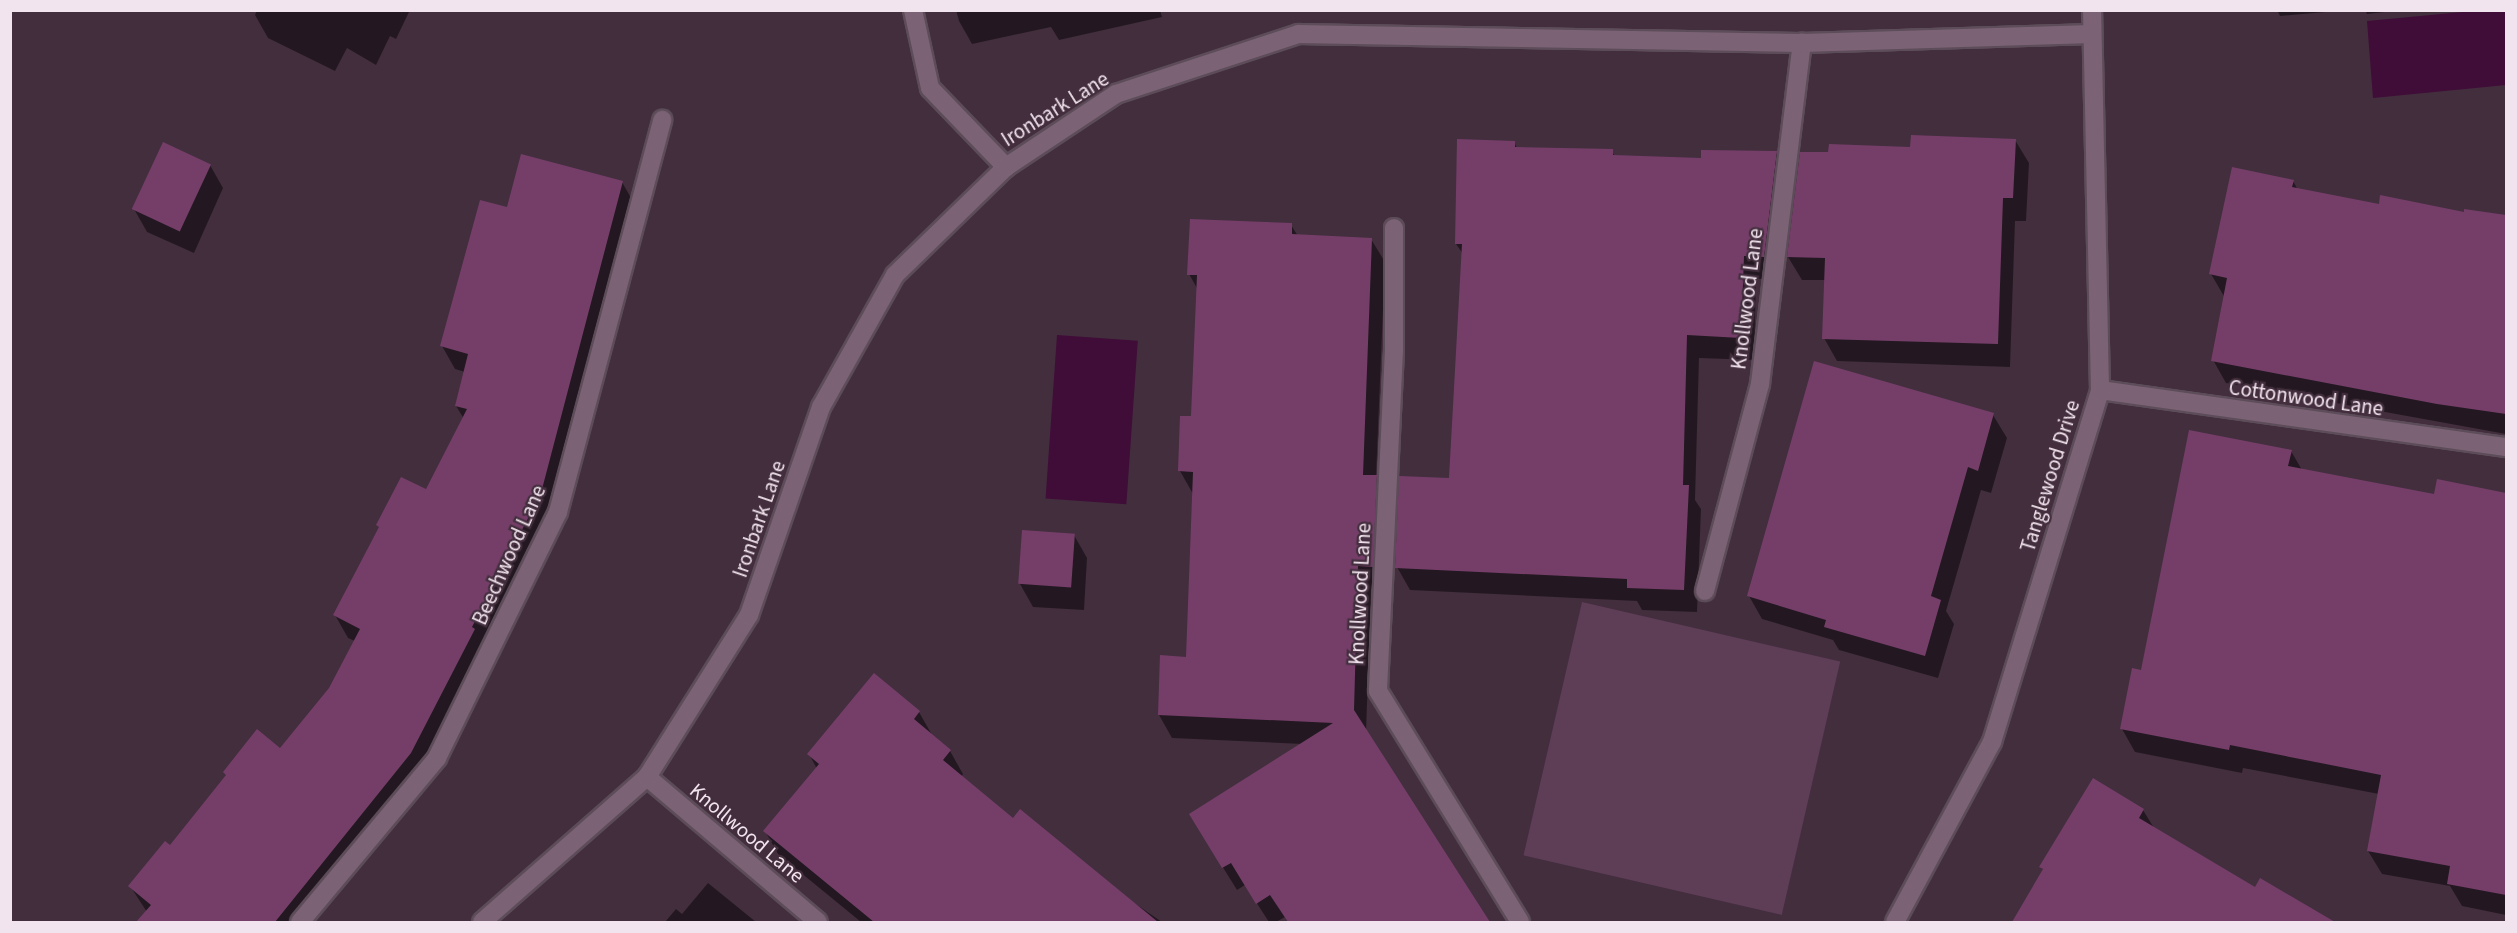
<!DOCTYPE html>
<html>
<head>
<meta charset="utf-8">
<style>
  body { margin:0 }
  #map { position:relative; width:2517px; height:933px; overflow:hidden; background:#432e3e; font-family:"Source Sans 3",sans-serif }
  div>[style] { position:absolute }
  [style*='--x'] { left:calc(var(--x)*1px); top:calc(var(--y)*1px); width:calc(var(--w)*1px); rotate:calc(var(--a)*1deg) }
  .green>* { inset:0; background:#5e3d56; transform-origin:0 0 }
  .water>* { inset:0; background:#400d38; transform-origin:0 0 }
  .shadow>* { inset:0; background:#0007 }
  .building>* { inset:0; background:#753e69; transform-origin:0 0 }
  .roads { filter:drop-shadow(2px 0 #5d4c59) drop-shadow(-2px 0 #5d4c59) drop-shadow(0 2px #5d4c59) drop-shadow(0 -2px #5d4c59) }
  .minor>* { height:18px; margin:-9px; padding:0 9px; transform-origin:9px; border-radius:9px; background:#7b6375 }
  span { translate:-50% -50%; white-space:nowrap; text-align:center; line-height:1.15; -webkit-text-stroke:4.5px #432e3e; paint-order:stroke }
  .street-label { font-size:21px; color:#f2e4ee }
  .frame { position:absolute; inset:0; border:12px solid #f2e4ee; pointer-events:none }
</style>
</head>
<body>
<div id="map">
  <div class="green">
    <i style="left:1582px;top:602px;width:265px;height:260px;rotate:13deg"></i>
  </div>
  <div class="water">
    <i style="clip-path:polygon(2484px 10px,2506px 11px,2506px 85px,2373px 98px,2367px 21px)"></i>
    <i style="left:1057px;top:335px;width:81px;height:164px;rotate:4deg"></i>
  </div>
  <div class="shadow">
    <i style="clip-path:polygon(257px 10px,410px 10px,396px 39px,390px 36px,376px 65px,347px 48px,335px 71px,268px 38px,255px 15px)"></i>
    <i style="clip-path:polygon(956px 10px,1160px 10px,1162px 17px,1059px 40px,1051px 27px,972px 44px,959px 21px)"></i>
    <i style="clip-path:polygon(2277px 10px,2349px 10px,2280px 16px)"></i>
    <i style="clip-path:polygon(2365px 10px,2402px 10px,2367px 14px)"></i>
    <i style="clip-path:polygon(2015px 140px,2029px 163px,2026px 221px,2015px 221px,2010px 367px,1837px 361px,1824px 338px,1826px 280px,1802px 280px,1788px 257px,1912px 149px)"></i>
    <i style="clip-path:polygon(1514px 142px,1517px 148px,1612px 151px,1615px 157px,1702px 159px,1776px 153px,1790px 176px,1777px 279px,1756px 279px,1754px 360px,1699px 358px,1695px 500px,1701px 509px,1697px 612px,1642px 610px,1637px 601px,1410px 590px,1397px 567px,1450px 480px,1463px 254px,1456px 244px)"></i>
    <i style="clip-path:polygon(210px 165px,223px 188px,194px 253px,147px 232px,134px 209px)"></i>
    <i style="clip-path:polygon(2293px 181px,2298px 190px,2380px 206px,2465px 214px,2465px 211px,2506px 217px,2506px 434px,2226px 383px,2213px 360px,2225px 298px,2211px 274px)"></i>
    <i style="clip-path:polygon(622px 182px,635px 205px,553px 517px,424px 776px,306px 922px,139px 922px,147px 912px,130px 886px,281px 750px,330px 689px,355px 641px,348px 638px,335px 615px,380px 529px,378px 525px,427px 491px,464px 419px,456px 406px,465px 372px,455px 369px,442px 346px,509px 209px)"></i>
    <i style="clip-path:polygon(1291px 225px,1298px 236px,1371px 239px,1385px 262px,1376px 477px,1389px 500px,1385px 589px,1371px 589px,1366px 733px,1487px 922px,1288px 922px,1285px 917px,1276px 922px,1269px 922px,1245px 885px,1237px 890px,1204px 837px,1303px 744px,1172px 738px,1159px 715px,1187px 658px,1193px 494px,1180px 471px,1193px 418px,1198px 290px,1189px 274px)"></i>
    <i style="clip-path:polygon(1993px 415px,2007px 438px,1991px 493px,1981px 490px,1946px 611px,1954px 624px,1938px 678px,1839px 650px,1833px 640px,1762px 619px,1749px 596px)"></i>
    <i style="clip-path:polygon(2291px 451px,2302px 470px,2436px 496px,2438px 481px,2506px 494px,2506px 915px,2462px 906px,2450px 886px,2382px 874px,2368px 851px,2379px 794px,2243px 768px,2242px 773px,2135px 752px,2122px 729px,2142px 672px)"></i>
    <i style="clip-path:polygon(1074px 535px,1087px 558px,1084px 610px,1033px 607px,1020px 584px)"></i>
    <i style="clip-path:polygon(919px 712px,932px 735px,950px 751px,963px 774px,961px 777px,1013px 820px,1162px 922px,861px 922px,778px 854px,765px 831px,817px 769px,809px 754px)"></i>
    <i style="clip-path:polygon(2143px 810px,2154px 828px,2256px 889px,2310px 909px,2318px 922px,2014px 922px,2044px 871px,2041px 867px)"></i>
    <i style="clip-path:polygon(708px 883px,756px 922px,665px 922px,676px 909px,682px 914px)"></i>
  </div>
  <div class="building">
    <i style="clip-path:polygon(1911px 135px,2016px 139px,2013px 198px,2003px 198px,1998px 344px,1822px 339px,1825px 258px,1787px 257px,1800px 152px,1828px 152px,1829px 144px,1910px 147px)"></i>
    <i style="clip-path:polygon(1457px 139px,1515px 141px,1515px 147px,1613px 149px,1613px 155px,1701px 158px,1701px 150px,1777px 151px,1764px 257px,1744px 256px,1741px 338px,1687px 335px,1683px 485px,1689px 485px,1684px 590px,1627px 588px,1627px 579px,1395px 568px,1399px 476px,1449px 478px,1462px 244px,1455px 244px)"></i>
    <i style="left:163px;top:142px;width:53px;height:74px;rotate:25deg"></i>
    <i style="clip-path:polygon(521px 154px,623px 181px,541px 493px,472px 627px,475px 629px,411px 753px,275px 922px,136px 922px,151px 905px,128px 886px,165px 841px,170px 845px,226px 775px,223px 772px,257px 729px,280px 748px,329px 688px,360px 629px,333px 615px,379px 527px,376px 525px,401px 477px,426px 489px,467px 409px,455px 406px,468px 354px,440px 346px,480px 200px,507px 207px)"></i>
    <i style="clip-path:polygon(2232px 167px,2294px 180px,2292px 187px,2379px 204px,2380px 195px,2464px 212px,2464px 209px,2506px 215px,2506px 414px,2437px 404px,2211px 361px,2227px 278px,2209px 274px)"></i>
    <i style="clip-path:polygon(1190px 219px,1292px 223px,1292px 234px,1372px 238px,1363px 475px,1377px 475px,1373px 567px,1358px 566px,1354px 710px,1490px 922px,1288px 922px,1270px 895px,1256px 904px,1231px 863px,1222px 868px,1189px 814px,1333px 723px,1158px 715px,1160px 655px,1186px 657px,1193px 472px,1178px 471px,1180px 416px,1191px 416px,1197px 275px,1187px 275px)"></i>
    <i style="clip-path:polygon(1814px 361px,1994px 413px,1978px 471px,1968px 467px,1931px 596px,1941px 600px,1925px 656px,1824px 627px,1826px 620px,1747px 596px)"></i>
    <i style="clip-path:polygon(2189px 430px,2292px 450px,2288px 466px,2434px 494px,2437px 479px,2506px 493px,2506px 895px,2447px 884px,2450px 866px,2367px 851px,2381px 775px,2230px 745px,2229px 750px,2120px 729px,2132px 668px,2141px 670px)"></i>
    <i style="left:1022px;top:530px;width:53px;height:54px;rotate:4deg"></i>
    <i style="clip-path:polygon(874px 673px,920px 711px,914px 719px,951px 750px,943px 760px,1013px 818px,1020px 809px,1158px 922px,874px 922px,763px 831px,819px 764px,807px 754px)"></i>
    <i style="clip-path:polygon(2093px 778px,2144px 809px,2139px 818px,2255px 887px,2260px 878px,2335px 922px,2012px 922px,2043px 869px,2039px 867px)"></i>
  </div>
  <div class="roads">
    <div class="minor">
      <i style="--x:913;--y:10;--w:80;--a:77.7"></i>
      <i style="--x:930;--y:88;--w:110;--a:46.1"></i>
      <i style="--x:1394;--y:228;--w:122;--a:90"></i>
      <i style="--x:1394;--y:350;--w:341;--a:92.7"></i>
      <i style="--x:1378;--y:691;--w:271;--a:58.4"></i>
      <i style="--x:2100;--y:390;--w:410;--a:8"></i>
      <i style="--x:1705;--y:591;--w:214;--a:-75.1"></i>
      <i style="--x:1760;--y:384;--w:344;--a:-83"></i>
      <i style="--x:647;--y:777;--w:224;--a:40.3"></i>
      <i style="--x:300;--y:922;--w:214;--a:-50.1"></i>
      <i style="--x:437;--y:758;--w:274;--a:-63.8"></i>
      <i style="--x:558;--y:512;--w:406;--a:-75.1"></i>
      <i style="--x:482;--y:922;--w:220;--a:-41.3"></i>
      <i style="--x:647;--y:777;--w:191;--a:-57.8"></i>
      <i style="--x:749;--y:615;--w:220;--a:-70.9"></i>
      <i style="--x:821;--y:407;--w:151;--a:-60.7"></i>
      <i style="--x:895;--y:275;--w:155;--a:-44.2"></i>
      <i style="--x:1006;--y:167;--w:132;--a:-33.6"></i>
      <i style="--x:1116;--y:94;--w:192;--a:-18.2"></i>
      <i style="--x:1298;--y:34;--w:504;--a:1.02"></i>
      <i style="--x:1802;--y:43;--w:290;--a:-1.8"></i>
      <i style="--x:1895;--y:922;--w:204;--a:-61.7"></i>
      <i style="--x:1992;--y:742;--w:368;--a:-72.9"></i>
      <i style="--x:2100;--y:390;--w:380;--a:-91.2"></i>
    </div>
  </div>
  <div class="street-label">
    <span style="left:1055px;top:109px;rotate:-32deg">Ironbark Lane</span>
    <span style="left:1747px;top:299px;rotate:-83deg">Knollwood Lane</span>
    <span style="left:2306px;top:398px;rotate:8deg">Cottonwood Lane</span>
    <span style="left:2050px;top:476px;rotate:-73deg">Tanglewood Drive</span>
    <span style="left:759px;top:519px;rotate:-71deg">Ironbark Lane</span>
    <span style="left:509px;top:555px;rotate:-66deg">Beechwood Lane</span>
    <span style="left:1360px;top:594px;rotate:-87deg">Knollwood Lane</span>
    <span style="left:747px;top:833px;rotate:40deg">Knollwood Lane</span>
  </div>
  <div class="frame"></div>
</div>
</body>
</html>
